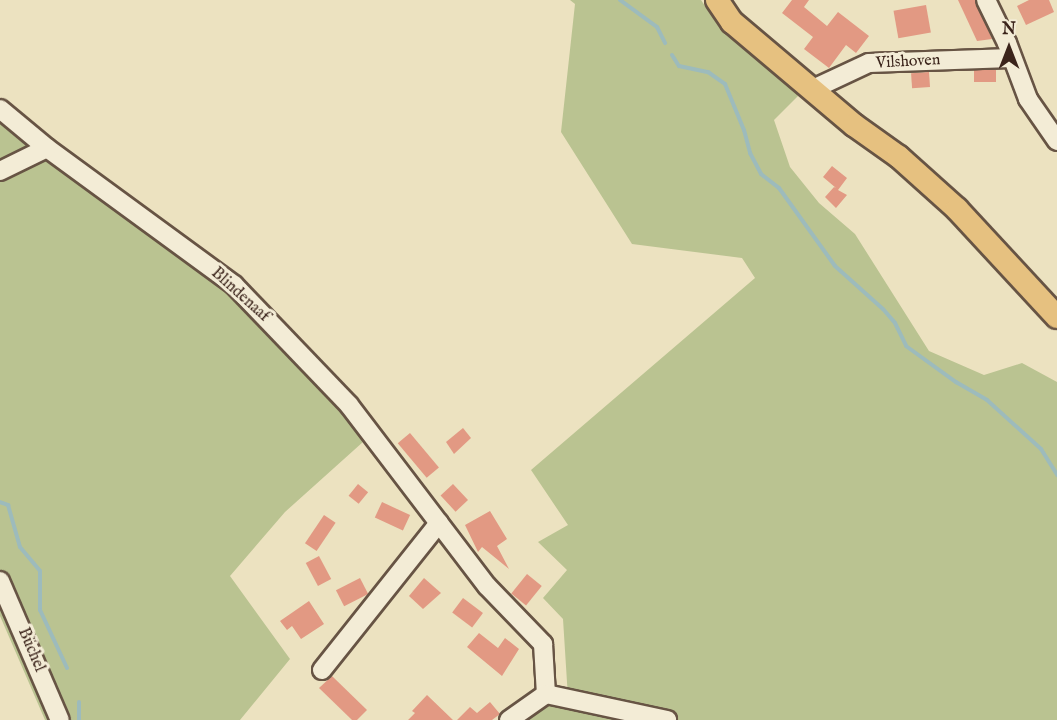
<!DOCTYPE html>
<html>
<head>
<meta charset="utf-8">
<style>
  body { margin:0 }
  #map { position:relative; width:1057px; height:720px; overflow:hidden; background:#ece2c0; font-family:"IM FELL English",serif }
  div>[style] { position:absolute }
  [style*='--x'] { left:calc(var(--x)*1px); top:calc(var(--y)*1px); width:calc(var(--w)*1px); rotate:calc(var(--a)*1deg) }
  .green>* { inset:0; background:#bac391 }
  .stream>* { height:4px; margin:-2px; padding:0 2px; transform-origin:2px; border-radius:2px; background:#9dbbbc }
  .building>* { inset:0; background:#e29983; transform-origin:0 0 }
  .roads { filter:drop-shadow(2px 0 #675444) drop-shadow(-2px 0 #675444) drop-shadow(0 2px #675444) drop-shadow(0 -2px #675444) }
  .minor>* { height:18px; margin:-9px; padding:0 9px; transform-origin:9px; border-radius:9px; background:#f3ecd6 }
  .major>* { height:22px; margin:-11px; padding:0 11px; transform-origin:11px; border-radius:11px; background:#e6c180 }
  span { translate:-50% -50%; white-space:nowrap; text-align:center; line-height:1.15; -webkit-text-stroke:6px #f3ecd6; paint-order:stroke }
  .street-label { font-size:16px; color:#3b241b }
  .north { position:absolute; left:979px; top:18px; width:60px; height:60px; -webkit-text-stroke:4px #f3ecd6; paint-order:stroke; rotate:0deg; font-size:16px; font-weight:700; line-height:24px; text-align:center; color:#3b241b }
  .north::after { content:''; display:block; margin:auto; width:21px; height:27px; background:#3b241b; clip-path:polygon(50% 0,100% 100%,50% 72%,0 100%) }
</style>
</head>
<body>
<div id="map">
  <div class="green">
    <i style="clip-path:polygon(570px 0,701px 0,707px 9px,790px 82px,798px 96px,774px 120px,790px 167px,819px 203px,855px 234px,929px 351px,984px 375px,1022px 363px,1057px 382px,1057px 720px,509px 720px,546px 694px,568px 698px,563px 619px,543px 598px,567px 570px,538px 542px,568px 525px,531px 470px,755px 278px,742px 258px,632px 244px,561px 132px,575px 4px)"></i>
    <i style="clip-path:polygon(0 120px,40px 151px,0 168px)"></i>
    <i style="clip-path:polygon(45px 156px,186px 250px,373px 433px,285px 512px,230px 576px,290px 659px,240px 720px,45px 720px,0 616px,0 177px)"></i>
  </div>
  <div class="stream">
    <i style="--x:620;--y:0;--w:46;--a:36.1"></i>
    <i style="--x:657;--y:27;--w:18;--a:63"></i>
    <i style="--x:672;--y:55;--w:13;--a:58"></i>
    <i style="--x:679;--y:66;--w:30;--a:12"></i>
    <i style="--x:708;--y:72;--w:21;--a:35"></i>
    <i style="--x:725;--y:84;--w:50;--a:67.6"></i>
    <i style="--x:744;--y:130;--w:24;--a:75"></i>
    <i style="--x:750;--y:153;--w:24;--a:62"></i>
    <i style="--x:761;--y:174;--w:23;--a:38"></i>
    <i style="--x:779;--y:188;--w:96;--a:54.3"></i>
    <i style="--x:835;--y:266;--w:64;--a:41.9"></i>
    <i style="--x:883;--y:309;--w:18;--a:49"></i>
    <i style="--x:895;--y:323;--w:25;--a:64"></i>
    <i style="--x:906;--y:346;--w:62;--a:35.8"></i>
    <i style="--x:956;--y:382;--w:36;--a:30"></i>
    <i style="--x:987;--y:400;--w:73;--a:42.2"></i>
    <i style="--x:1041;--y:449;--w:31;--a:58"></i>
    <i style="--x:0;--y:502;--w:9;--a:21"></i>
    <i style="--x:8;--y:505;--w:44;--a:74.1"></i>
    <i style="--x:20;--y:547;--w:31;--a:50"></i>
    <i style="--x:40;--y:571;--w:39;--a:90"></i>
    <i style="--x:40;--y:610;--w:64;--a:65"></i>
    <i style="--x:79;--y:702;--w:18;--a:90"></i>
  </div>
  <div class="building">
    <i style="clip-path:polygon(792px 0,809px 0,804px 7px,827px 26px,838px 12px,869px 36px,856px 53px,846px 45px,829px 68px,804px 49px,813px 37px,782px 13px)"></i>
    <i style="clip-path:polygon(958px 0,975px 0,992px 39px,977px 41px)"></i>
    <i style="clip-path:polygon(1029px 0,1049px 0,1054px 12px,1026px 25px,1017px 6px)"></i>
    <i style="left:926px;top:5px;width:28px;height:33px;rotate:80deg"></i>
    <i style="left:996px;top:70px;width:12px;height:22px;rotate:90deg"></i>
    <i style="left:929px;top:72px;width:15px;height:18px;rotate:86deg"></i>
    <i style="clip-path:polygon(832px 166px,847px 178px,838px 190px,847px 195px,836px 208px,825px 197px,834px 187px,836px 188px,823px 177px)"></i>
    <i style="clip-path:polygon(463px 428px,471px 438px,454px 454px,446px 442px)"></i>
    <i style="left:410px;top:433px;width:45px;height:16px;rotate:50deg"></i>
    <i style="left:358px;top:484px;width:13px;height:15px;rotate:39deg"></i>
    <i style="left:453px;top:484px;width:22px;height:17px;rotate:47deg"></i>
    <i style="left:382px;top:502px;width:31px;height:17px;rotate:25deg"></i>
    <i style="clip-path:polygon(490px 511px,507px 539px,497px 546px,509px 569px,482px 547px,478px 552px,465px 525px)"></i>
    <i style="left:324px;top:515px;width:14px;height:34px;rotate:34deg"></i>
    <i style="left:319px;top:556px;width:26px;height:15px;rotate:62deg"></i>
    <i style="left:527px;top:574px;width:19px;height:25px;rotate:39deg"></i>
    <i style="left:360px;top:578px;width:18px;height:27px;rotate:63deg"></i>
    <i style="clip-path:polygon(424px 578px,441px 593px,423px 609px,409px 596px)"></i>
    <i style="left:463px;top:598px;width:25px;height:18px;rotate:37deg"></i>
    <i style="clip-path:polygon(309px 601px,324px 624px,301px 639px,292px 626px,287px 630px,280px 621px)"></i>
    <i style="clip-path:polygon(479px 633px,498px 648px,505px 638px,519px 649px,502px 676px,467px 647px)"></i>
    <i style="clip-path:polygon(332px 676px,367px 710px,357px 720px,352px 720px,319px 688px)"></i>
    <i style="clip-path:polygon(427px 695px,453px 720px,408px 720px,415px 713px,412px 711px)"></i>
    <i style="clip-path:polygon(490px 702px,500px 714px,492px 720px,457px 720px,470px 707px,477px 713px)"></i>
  </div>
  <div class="roads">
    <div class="minor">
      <i style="--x:986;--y:0;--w:48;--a:64"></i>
      <i style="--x:1007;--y:43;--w:60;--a:69.4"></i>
      <i style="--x:1028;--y:99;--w:51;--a:55.4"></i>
      <i style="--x:811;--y:90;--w:64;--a:-25"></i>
      <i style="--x:869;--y:63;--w:142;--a:-2"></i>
      <i style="--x:0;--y:109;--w:61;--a:39.7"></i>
      <i style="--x:47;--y:148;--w:232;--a:36.2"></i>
      <i style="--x:234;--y:285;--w:166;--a:46.2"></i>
      <i style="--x:349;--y:405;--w:228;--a:52.7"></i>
      <i style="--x:487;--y:586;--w:81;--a:46"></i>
      <i style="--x:543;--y:644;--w:50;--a:86.6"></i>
      <i style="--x:0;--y:171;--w:52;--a:-26.1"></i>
      <i style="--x:0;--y:581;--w:151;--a:66.7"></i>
      <i style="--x:322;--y:670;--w:188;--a:-51.5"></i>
      <i style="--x:546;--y:694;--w:124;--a:12.1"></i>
      <i style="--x:509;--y:720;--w:45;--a:-35.1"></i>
    </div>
    <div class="major">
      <i style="--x:717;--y:0;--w:27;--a:56"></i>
      <i style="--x:732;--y:22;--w:160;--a:40.2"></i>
      <i style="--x:854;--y:125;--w:55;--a:35.4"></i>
      <i style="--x:899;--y:157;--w:78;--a:41.9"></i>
      <i style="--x:957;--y:209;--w:147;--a:47.2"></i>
    </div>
  </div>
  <div class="street-label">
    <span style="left:908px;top:62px;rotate:-3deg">Vilshoven</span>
    <span style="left:240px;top:295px;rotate:42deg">Blindenaaf</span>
    <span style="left:31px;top:650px;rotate:67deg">Büchel</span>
  </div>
  <div class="north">N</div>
</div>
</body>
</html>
